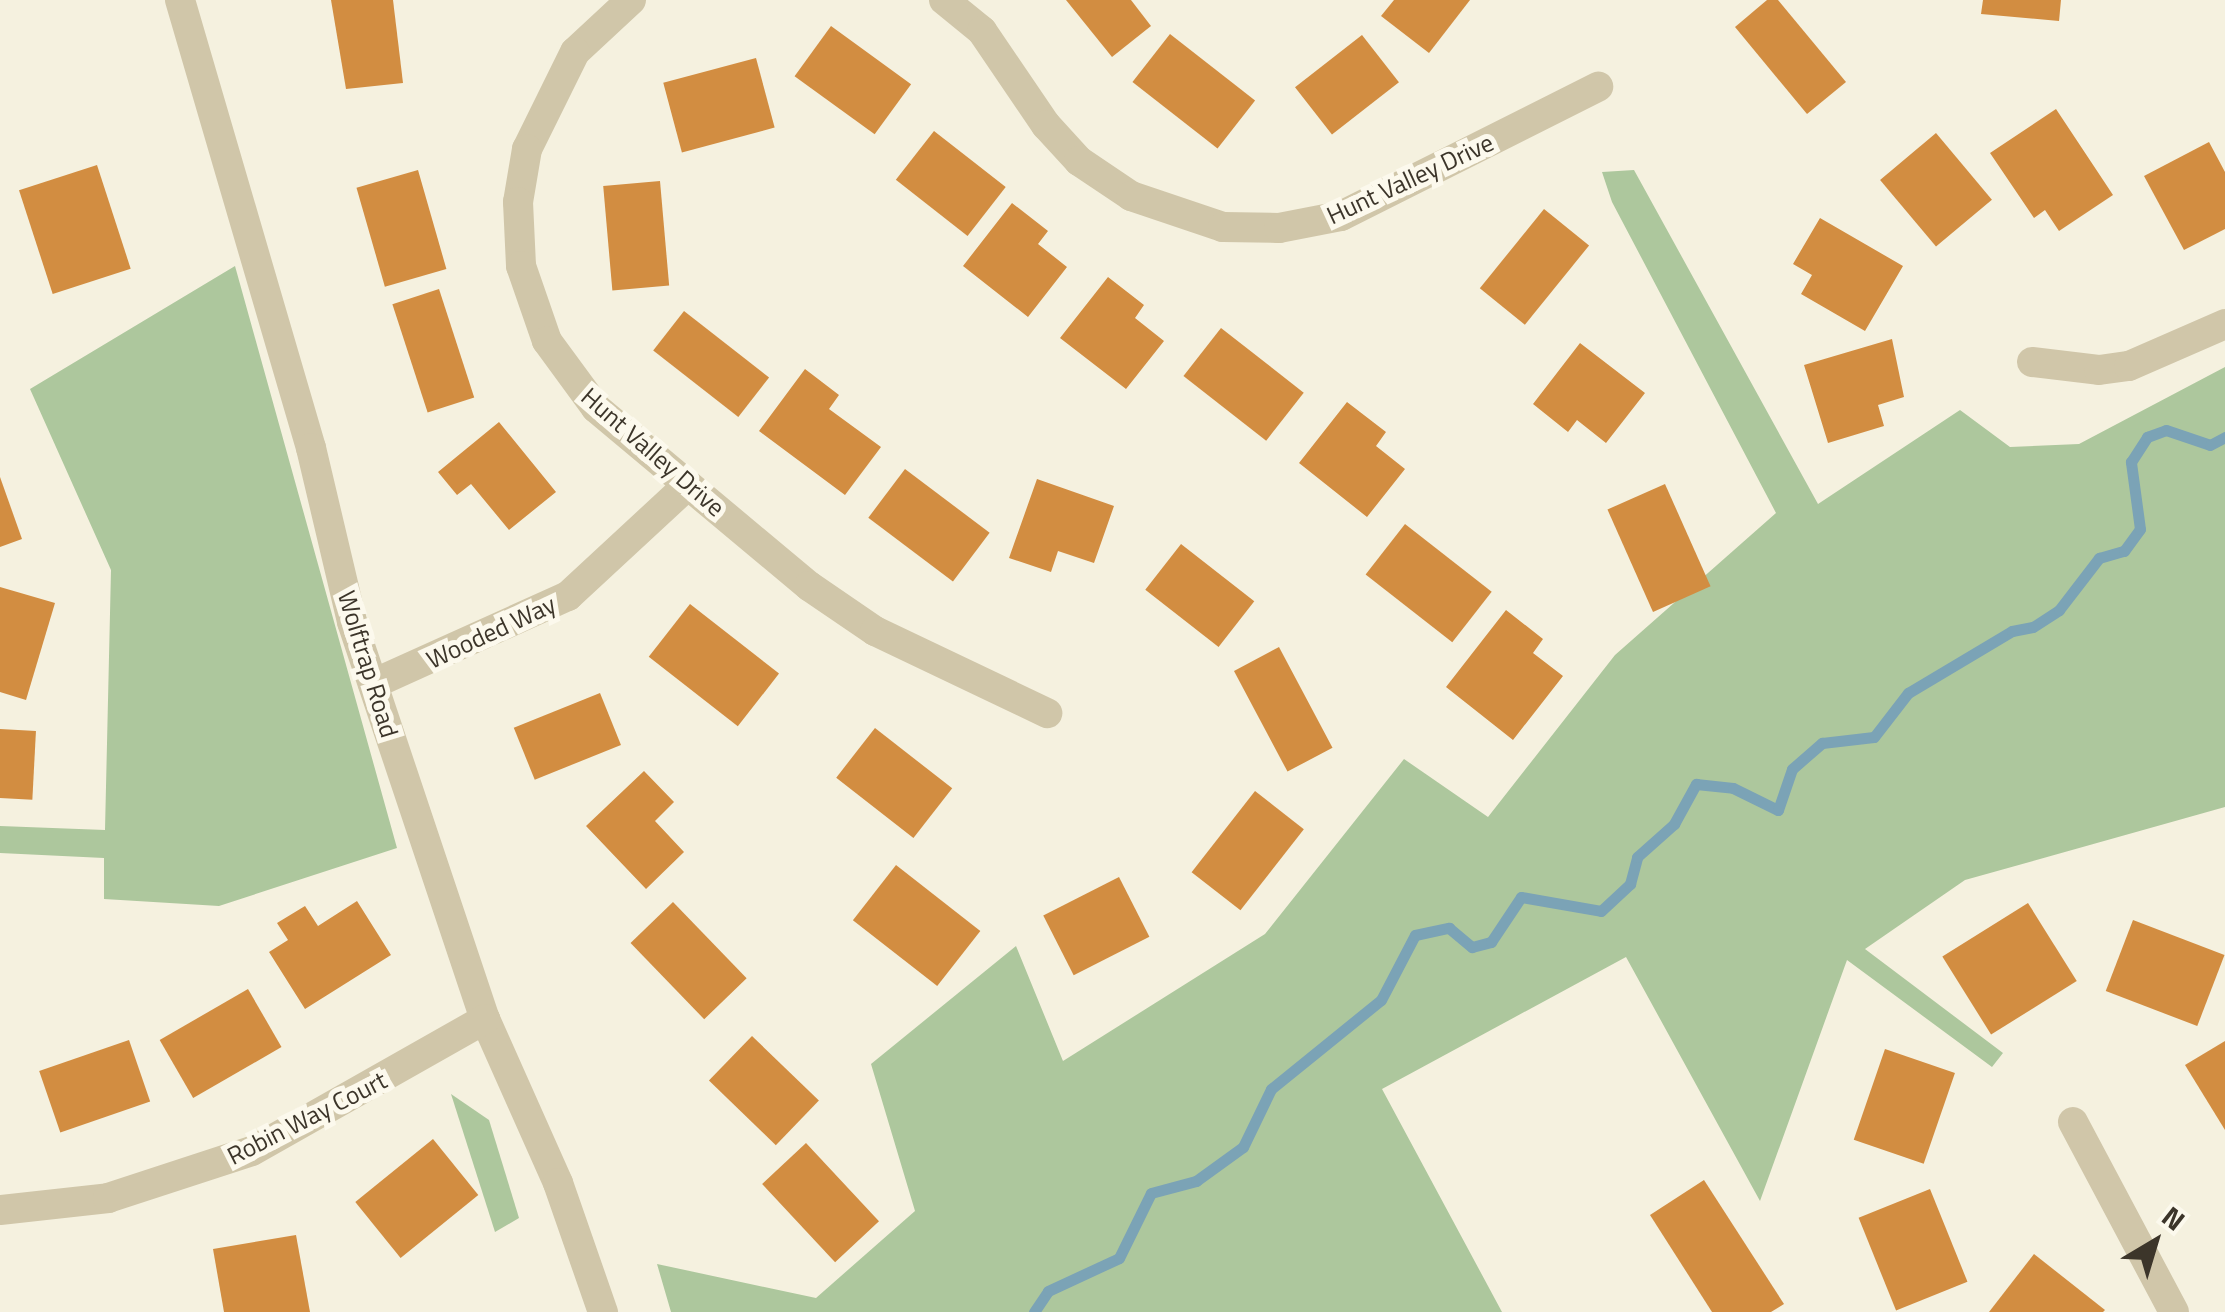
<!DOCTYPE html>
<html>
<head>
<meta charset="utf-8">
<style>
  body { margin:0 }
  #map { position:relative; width:2225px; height:1312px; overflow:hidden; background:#f5f1df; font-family:"Titillium Web",sans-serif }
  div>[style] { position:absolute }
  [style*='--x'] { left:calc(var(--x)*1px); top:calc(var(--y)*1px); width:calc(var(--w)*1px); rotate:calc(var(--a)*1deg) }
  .green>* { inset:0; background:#adc79d }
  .stream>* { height:11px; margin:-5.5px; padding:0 5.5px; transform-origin:5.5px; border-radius:5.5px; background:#7ba3b6 }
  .building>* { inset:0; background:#d28d41; transform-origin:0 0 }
  .street>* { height:30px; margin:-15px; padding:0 15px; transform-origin:15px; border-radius:15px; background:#d0c6a9 }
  span { translate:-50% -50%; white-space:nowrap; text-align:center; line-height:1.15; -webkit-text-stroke:10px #fcf9ed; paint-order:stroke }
  .street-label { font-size:25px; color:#3c352a }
  .north { position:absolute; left:2105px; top:1192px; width:100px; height:100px; -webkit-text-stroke:8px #fcf9ed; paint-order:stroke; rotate:38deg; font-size:28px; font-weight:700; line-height:40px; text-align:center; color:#3c352a }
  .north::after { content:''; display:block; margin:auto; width:35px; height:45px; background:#3c352a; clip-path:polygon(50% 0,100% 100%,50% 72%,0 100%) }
</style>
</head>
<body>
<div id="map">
  <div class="green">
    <i style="clip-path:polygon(1634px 170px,1818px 504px,1960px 410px,2010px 447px,2079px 444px,2225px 367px,2225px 807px,1965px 880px,1865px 949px,2003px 1053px,1992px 1067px,1847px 960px,1760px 1201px,1626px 957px,1382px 1089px,1502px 1312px,671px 1312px,657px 1264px,816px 1298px,915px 1211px,871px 1064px,1016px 946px,1063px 1061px,1265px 934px,1404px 759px,1488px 817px,1615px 655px,1776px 513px,1612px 202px,1602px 172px)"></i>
    <i style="clip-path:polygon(235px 266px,397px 848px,219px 906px,104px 899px,104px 858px,0 853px,0 826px,105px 830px,111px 570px,30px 389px)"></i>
    <i style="clip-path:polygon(451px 1094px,489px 1120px,519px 1218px,495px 1232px)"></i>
  </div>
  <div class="stream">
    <i style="--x:1034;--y:1312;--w:25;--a:-56"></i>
    <i style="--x:1048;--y:1291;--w:78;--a:-24.9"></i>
    <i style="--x:1119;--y:1258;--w:72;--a:-63.8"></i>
    <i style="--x:1151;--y:1193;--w:47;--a:-14.9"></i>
    <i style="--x:1196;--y:1181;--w:58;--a:-35.9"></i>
    <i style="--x:1243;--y:1147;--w:64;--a:-64.2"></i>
    <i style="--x:1271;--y:1089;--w:141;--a:-39"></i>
    <i style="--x:1381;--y:1000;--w:73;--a:-62.4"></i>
    <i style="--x:1415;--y:935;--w:35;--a:-12"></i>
    <i style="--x:1449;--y:928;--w:30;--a:40"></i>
    <i style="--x:1472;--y:947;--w:20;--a:-15"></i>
    <i style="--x:1491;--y:942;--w:54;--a:-56.3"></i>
    <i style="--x:1521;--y:897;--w:81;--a:9.9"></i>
    <i style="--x:1601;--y:911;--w:40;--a:-43"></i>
    <i style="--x:1630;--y:884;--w:28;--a:-75"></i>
    <i style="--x:1637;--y:857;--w:50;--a:-41.7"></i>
    <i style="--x:1674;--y:824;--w:46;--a:-61.2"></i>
    <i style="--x:1696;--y:784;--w:37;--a:6"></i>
    <i style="--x:1733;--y:788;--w:50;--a:26.1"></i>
    <i style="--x:1778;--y:810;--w:43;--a:-71.1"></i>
    <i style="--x:1792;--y:769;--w:40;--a:-41"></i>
    <i style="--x:1822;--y:743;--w:52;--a:-6.6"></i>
    <i style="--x:1874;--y:737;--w:56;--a:-52.3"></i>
    <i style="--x:1908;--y:693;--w:121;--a:-30.8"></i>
    <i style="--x:2012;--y:631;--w:21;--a:-11"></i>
    <i style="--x:2033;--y:627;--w:31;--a:-33"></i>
    <i style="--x:2059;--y:610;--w:66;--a:-52.4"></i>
    <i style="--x:2099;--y:558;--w:26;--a:-16"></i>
    <i style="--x:2124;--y:551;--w:27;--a:-54"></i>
    <i style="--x:2140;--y:529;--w:68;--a:-97.7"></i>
    <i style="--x:2131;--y:462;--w:30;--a:-57"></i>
    <i style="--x:2147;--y:437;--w:20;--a:-20"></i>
    <i style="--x:2166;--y:430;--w:46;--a:18.8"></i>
    <i style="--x:2210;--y:445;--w:17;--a:-28"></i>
  </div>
  <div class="building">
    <i style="clip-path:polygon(331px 0,393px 0,403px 83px,346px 89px)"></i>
    <i style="clip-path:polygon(1066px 0,1131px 0,1151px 26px,1112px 57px)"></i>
    <i style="clip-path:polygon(1394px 0,1470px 0,1429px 53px,1381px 16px)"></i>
    <i style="clip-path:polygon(1767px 0,1778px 0,1846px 82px,1807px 114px,1735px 27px)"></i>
    <i style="clip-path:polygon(1983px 0,2061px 0,2059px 21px,1981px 14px)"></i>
    <i style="left:831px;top:26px;width:99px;height:62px;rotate:36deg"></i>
    <i style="left:1170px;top:34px;width:108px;height:61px;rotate:38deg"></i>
    <i style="left:1362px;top:35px;width:60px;height:85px;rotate:52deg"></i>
    <i style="left:756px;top:58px;width:72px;height:96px;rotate:75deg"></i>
    <i style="clip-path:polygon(2056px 109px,2113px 195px,2059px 231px,2045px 210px,2034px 218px,1990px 153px)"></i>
    <i style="left:934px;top:131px;width:91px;height:62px;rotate:38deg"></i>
    <i style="left:1936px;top:133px;width:87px;height:73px;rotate:50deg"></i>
    <i style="clip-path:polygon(2209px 142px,2225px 172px,2225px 229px,2184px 250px,2144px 176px)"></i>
    <i style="left:97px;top:165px;width:109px;height:82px;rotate:72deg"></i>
    <i style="left:418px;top:170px;width:103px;height:64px;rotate:74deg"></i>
    <i style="left:660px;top:181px;width:105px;height:57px;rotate:85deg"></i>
    <i style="clip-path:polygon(1012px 203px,1048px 231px,1038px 244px,1067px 267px,1028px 317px,963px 266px)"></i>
    <i style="left:1544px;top:209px;width:58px;height:102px;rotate:39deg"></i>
    <i style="clip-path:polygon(1820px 218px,1903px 266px,1865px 331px,1801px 294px,1812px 275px,1793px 264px)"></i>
    <i style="clip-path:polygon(1108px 277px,1144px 305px,1135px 318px,1164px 341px,1126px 389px,1060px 338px)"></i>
    <i style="left:439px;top:289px;width:114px;height:49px;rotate:72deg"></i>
    <i style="left:684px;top:311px;width:108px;height:50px;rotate:38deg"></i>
    <i style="left:1221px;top:328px;width:105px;height:61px;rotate:38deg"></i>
    <i style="clip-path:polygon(1892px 339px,1904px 397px,1878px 405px,1884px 426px,1828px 443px,1804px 365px)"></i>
    <i style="clip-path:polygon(1580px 343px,1645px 393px,1606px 443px,1577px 420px,1568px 432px,1533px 404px)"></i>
    <i style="clip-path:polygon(805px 369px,839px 395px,829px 409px,881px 447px,845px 495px,759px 431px)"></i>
    <i style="clip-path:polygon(1347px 402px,1386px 432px,1376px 446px,1405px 469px,1367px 517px,1299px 463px)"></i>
    <i style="clip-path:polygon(499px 422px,556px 492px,509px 530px,471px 484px,457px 495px,438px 472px)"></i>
    <i style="left:905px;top:469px;width:106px;height:61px;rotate:37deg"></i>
    <i style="clip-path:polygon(0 477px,22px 539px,0 547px)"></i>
    <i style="clip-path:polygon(1037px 479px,1114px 506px,1094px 563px,1058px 551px,1051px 572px,1009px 558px)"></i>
    <i style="left:1665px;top:484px;width:112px;height:63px;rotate:66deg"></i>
    <i style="left:1405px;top:524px;width:110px;height:64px;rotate:38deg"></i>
    <i style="left:1181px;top:544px;width:93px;height:58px;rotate:38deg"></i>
    <i style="clip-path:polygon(0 587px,55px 603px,26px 700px,0 692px)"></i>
    <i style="left:690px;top:604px;width:113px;height:67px;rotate:38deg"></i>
    <i style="clip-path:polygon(1506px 610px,1543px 639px,1533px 653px,1563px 676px,1513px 740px,1446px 687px)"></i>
    <i style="left:1279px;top:647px;width:114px;height:51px;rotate:62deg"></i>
    <i style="left:600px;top:693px;width:56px;height:93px;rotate:68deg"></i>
    <i style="left:875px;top:728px;width:98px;height:63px;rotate:38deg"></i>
    <i style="left:0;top:729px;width:36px;height:69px;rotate:3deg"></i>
    <i style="clip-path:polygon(644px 771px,674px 802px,655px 821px,684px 852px,646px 889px,586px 826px)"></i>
    <i style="left:1255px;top:791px;width:62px;height:103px;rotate:38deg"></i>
    <i style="left:896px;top:865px;width:107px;height:70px;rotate:38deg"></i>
    <i style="left:1119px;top:877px;width:67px;height:85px;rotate:63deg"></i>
    <i style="clip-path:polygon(357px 901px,391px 955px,305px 1009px,269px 952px,288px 940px,277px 923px,305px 906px,318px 926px)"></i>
    <i style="left:673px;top:902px;width:106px;height:59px;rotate:46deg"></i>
    <i style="left:2028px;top:903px;width:92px;height:101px;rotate:58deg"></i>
    <i style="left:2133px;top:920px;width:98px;height:76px;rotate:21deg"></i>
    <i style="left:248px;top:989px;width:67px;height:102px;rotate:60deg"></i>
    <i style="left:752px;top:1036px;width:93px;height:62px;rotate:44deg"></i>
    <i style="left:129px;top:1040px;width:65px;height:95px;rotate:71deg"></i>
    <i style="clip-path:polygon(2225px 1041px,2225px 1130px,2185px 1065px)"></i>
    <i style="left:1885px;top:1049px;width:74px;height:96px;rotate:19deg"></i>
    <i style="left:433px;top:1139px;width:72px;height:100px;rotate:51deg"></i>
    <i style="left:806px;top:1143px;width:107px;height:60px;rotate:47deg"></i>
    <i style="clip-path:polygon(1704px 1180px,1784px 1304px,1771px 1312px,1712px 1312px,1650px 1215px)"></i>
    <i style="left:1930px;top:1189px;width:100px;height:77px;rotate:68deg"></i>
    <i style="clip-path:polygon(296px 1235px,310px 1312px,224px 1312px,213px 1249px)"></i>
    <i style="clip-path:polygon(2034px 1254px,2105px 1310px,2103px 1312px,1989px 1312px)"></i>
  </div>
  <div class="street">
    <i style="--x:180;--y:0;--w:467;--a:73.7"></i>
    <i style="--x:311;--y:448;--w:179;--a:76.7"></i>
    <i style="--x:352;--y:622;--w:419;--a:71.5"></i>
    <i style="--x:485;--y:1019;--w:180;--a:66"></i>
    <i style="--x:558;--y:1183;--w:137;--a:70.8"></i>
    <i style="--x:631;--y:0;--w:76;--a:137.1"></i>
    <i style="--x:575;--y:52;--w:108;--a:116.3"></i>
    <i style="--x:527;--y:149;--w:54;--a:99.6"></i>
    <i style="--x:518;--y:202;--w:64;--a:87.3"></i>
    <i style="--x:521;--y:266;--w:79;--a:70.9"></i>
    <i style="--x:547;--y:341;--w:83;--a:53.8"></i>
    <i style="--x:596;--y:408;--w:278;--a:39.9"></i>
    <i style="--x:809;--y:586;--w:80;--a:34.3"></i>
    <i style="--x:875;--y:631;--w:191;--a:25.5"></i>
    <i style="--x:944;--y:0;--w:49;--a:39.2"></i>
    <i style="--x:982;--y:31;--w:114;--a:55.8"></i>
    <i style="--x:1046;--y:125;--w:49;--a:47.5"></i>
    <i style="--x:1079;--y:161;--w:63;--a:33.9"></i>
    <i style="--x:1131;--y:196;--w:97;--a:18.6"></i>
    <i style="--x:1223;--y:227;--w:56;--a:1"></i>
    <i style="--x:1279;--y:228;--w:63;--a:-11"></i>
    <i style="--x:1341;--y:216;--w:288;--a:-26.7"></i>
    <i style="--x:2032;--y:362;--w:67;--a:6.8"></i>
    <i style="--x:2099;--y:370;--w:30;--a:-8"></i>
    <i style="--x:2129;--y:366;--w:105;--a:-23.6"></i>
    <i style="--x:373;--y:684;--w:214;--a:-24.3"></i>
    <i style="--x:568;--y:596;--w:163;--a:-42.8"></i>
    <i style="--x:2073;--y:1122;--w:215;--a:62"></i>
    <i style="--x:0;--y:1210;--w:109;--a:-6.3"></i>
    <i style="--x:108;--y:1198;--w:151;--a:-18.1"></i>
    <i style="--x:252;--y:1151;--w:268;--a:-29.5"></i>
  </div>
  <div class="street-label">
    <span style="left:1410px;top:179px;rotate:-25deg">Hunt Valley Drive</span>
    <span style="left:653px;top:452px;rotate:41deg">Hunt Valley Drive</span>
    <span style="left:491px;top:632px;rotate:-25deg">Wooded Way</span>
    <span style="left:368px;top:664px;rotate:73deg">Wolftrap Road</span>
    <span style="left:307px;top:1118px;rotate:-27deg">Robin Way Court</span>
  </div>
  <div class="north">N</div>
</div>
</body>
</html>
